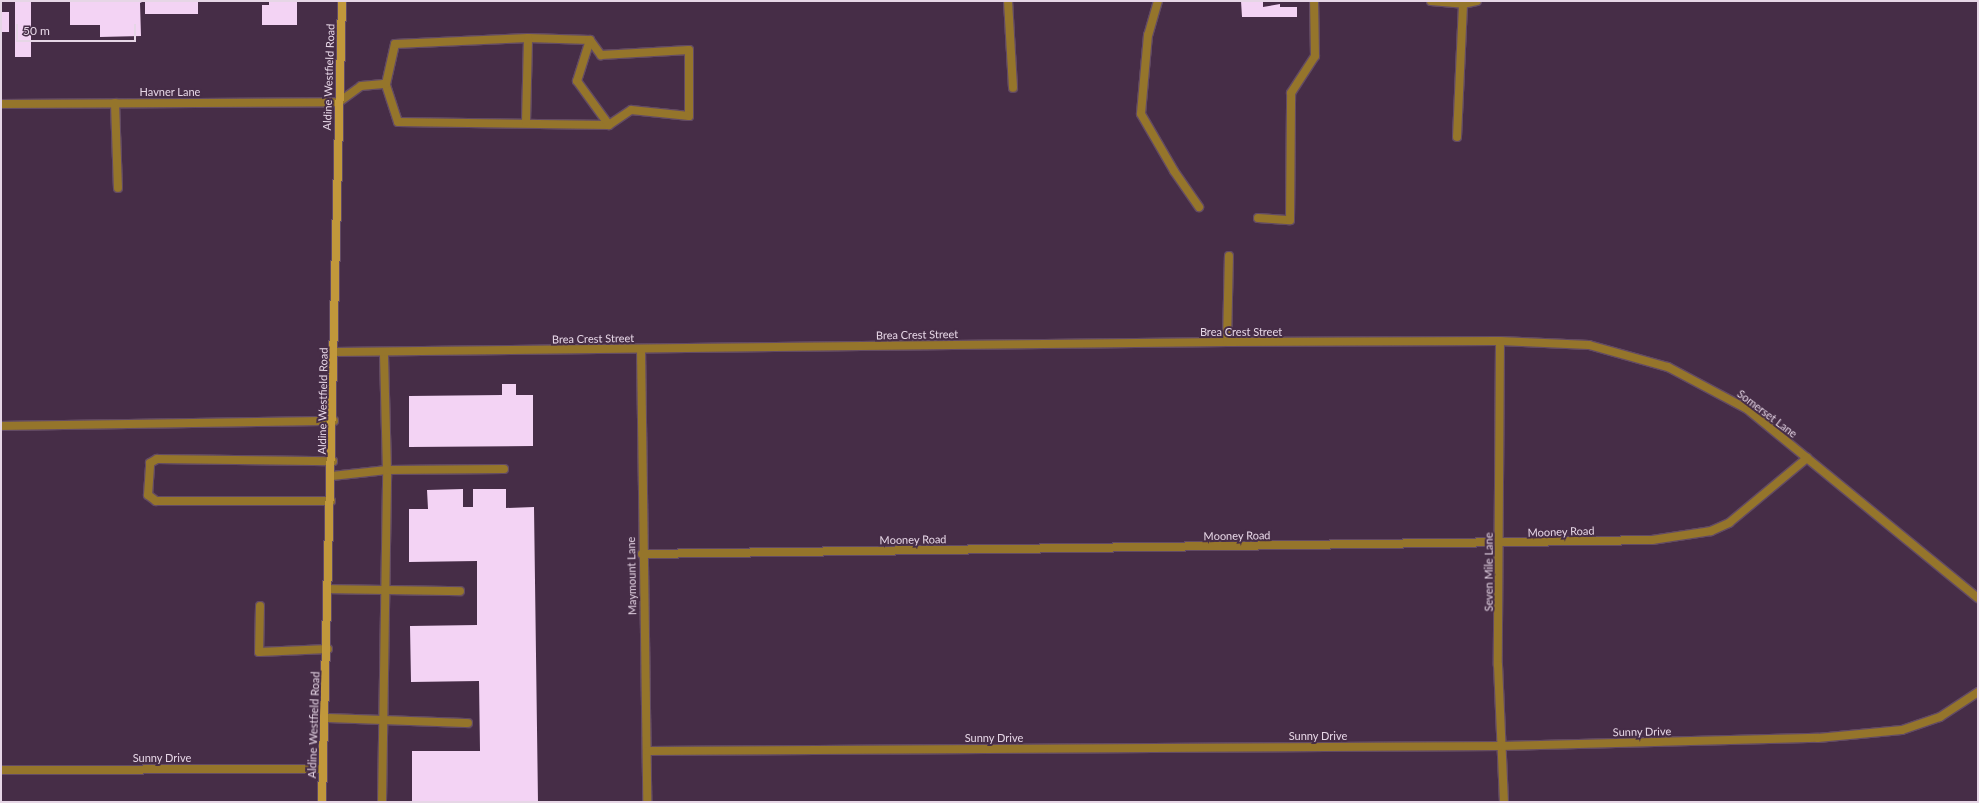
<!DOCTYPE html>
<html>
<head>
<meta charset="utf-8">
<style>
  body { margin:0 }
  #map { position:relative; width:1979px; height:803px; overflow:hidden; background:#462d47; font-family:Lato,sans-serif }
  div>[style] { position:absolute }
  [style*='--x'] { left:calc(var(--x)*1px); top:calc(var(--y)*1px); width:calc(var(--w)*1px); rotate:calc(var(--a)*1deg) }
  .building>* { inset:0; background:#f3d3f4; transform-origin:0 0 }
  .roads { filter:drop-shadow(1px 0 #634b64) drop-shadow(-1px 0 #634b64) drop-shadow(0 1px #634b64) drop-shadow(0 -1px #634b64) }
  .lane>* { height:8px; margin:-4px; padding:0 4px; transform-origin:4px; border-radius:4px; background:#95752b }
  .street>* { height:8px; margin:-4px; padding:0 4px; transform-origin:4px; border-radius:4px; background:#95752b }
  .secondary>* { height:8px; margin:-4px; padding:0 4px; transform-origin:4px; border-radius:4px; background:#c1983b }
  span { translate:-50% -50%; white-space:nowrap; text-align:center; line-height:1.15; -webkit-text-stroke:4px #462d47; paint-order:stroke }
  .street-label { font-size:11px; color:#e6d6e6 }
  .frame { position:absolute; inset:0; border:2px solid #e6d6e6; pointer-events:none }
  .scale { position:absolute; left:16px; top:24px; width:120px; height:18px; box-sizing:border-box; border:2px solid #e6d6e6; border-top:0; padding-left:5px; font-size:12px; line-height:14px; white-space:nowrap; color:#e6d6e6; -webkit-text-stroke:3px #462d47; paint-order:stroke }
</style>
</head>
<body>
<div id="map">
  <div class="building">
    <i style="left:15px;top:1px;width:16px;height:56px"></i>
    <i style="clip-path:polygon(70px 1px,144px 1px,140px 3px,141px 36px,100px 37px,100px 25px,70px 25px)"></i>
    <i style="left:145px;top:1px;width:53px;height:13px"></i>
    <i style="clip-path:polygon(269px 1px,297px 1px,297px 25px,262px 25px,262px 5px,269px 5px)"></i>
    <i style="clip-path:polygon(1241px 1px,1263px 1px,1263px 7px,1280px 4px,1280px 7px,1297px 7px,1297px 17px,1242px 17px)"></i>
    <i style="left:1px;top:12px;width:8px;height:20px"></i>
    <i style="clip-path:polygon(502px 384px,516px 384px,516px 395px,533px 395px,533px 446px,409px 447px,409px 396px,502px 395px)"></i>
    <i style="clip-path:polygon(463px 489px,463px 507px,473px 507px,473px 489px,506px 489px,506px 508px,534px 507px,538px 802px,412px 802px,412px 751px,480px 751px,479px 681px,411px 682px,410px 626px,477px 625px,477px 561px,409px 562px,409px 509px,428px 509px,427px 490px)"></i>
  </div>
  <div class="roads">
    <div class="lane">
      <i style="--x:1008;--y:1;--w:87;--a:86.7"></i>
      <i style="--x:1158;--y:1;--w:35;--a:106"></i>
      <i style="--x:1148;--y:35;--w:79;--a:95.1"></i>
      <i style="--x:1141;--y:114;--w:66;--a:59.9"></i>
      <i style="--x:1174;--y:171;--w:44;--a:55.2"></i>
      <i style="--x:1431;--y:1;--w:32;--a:5"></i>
      <i style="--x:528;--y:38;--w:62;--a:1.8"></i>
      <i style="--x:590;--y:40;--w:19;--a:54"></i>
      <i style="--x:601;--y:55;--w:88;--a:-3.3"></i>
      <i style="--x:689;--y:50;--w:66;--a:90"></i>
      <i style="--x:689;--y:116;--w:58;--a:-174.1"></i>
      <i style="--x:631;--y:110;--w:27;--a:146"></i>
      <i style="--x:609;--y:125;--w:211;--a:-179.2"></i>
      <i style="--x:398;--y:122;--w:40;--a:-108"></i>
      <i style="--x:386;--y:84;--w:41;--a:-77.3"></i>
      <i style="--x:395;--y:44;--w:133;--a:-2.6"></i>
      <i style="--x:590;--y:40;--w:43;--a:107.6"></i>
      <i style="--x:577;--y:81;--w:54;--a:54"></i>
      <i style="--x:339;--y:102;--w:27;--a:-36"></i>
      <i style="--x:361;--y:86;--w:25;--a:-5"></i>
      <i style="--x:115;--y:103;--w:85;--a:88"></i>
      <i style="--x:526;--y:122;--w:84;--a:-88.6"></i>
      <i style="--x:1457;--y:137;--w:133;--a:-87.4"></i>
      <i style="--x:1463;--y:4;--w:14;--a:-12"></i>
      <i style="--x:1258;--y:218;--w:32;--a:4"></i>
      <i style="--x:1290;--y:220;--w:127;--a:-89.5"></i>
      <i style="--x:1291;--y:93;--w:44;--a:-57"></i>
      <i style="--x:1315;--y:56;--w:55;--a:-91"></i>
      <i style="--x:1;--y:426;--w:333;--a:-0.9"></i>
      <i style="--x:332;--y:476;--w:55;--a:-6.2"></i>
      <i style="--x:387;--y:470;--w:117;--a:-0.5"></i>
      <i style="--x:331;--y:501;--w:175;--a:180"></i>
      <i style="--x:156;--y:501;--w:10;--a:-143"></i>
      <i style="--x:148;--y:495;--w:32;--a:-86"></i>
      <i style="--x:150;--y:463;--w:8;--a:-30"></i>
      <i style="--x:157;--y:459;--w:176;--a:0.7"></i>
      <i style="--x:328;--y:589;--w:132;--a:0.9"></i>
      <i style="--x:260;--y:606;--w:46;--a:91.2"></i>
      <i style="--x:259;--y:652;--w:69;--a:-2.5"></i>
      <i style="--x:325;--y:718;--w:143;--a:2"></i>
      <i style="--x:382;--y:802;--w:332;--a:-89.1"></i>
      <i style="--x:387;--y:470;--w:118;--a:-91.5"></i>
    </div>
    <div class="street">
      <i style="--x:1;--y:104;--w:338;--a:-0.3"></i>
      <i style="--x:1500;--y:341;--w:324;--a:90.4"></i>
      <i style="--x:1498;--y:665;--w:137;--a:87.5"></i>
      <i style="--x:1227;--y:342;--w:86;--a:-88.7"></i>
      <i style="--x:641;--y:349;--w:453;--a:89.2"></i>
      <i style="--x:334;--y:352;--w:893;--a:-0.64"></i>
      <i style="--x:1227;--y:342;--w:273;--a:-0.2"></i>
      <i style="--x:1500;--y:341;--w:89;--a:2.6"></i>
      <i style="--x:1589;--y:345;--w:82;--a:15.6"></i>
      <i style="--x:1668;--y:367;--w:89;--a:28"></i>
      <i style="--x:1747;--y:409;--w:298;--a:39.3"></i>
      <i style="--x:642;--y:554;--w:1010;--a:-0.79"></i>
      <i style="--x:1652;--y:540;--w:60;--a:-8.7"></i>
      <i style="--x:1711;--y:531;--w:20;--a:-24"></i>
      <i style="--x:1729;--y:523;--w:102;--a:-39.8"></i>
      <i style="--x:647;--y:751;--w:855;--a:-0.34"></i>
      <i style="--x:1502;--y:746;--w:316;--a:-1.5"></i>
      <i style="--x:1818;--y:738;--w:84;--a:-5.4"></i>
      <i style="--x:1902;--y:730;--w:40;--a:-18.9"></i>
      <i style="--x:1940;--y:717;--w:45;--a:-33.3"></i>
      <i style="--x:1;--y:770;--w:322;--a:-0.2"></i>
    </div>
    <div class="secondary">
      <i style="--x:322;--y:802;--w:801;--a:-88.57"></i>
    </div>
  </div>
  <div class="street-label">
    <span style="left:329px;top:77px;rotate:-88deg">Aldine Westfield Road</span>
    <span style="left:170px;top:92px">Havner Lane</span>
    <span style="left:1241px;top:332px">Brea Crest Street</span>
    <span style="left:917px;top:335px;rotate:-1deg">Brea Crest Street</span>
    <span style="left:593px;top:339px;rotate:-1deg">Brea Crest Street</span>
    <span style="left:323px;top:401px;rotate:-89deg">Aldine Westfield Road</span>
    <span style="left:1767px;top:414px;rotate:37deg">Somerset Lane</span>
    <span style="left:1561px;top:532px;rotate:-2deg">Mooney Road</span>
    <span style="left:1237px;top:536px;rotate:-1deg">Mooney Road</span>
    <span style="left:913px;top:540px;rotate:-1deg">Mooney Road</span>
    <span style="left:1489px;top:572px;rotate:-90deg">Seven Mile Lane</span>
    <span style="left:632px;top:576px;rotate:-91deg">Maymount Lane</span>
    <span style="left:314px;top:725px;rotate:-88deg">Aldine Westfield Road</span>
    <span style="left:1642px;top:732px;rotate:-1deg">Sunny Drive</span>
    <span style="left:1318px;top:736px">Sunny Drive</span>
    <span style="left:994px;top:738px">Sunny Drive</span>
    <span style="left:162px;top:758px">Sunny Drive</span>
  </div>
  <div class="frame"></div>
  <div class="scale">50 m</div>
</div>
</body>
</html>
